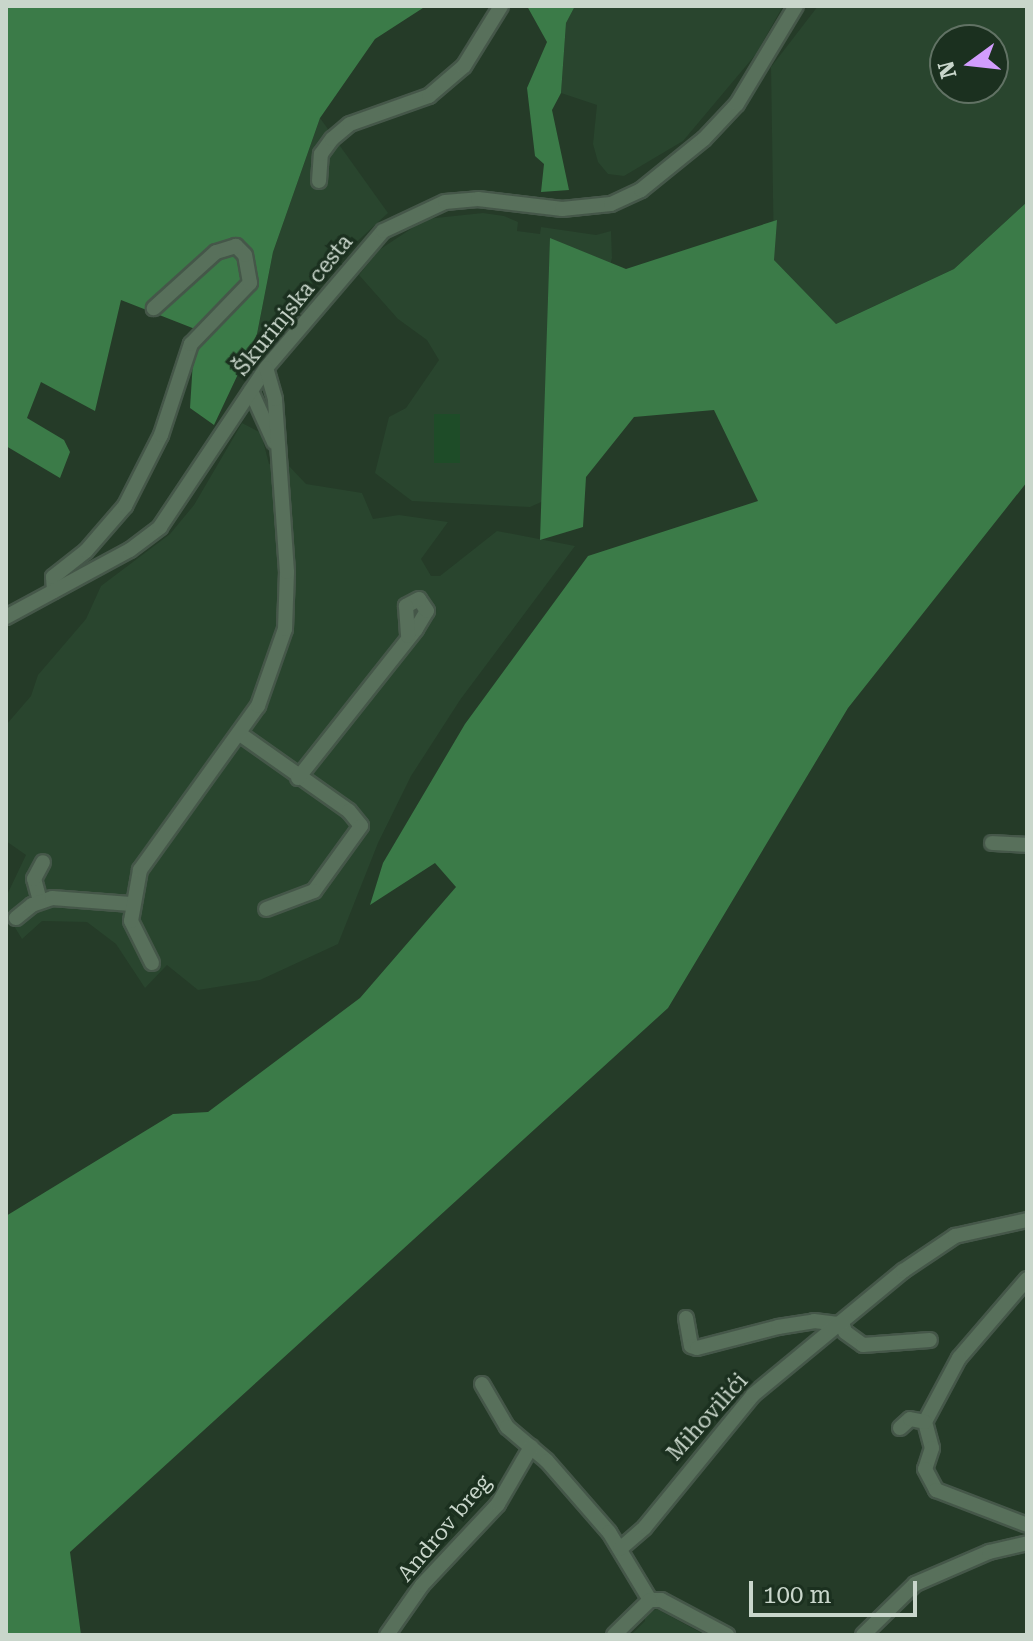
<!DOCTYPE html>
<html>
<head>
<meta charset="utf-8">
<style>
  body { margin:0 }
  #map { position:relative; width:1033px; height:1641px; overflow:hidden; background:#253b28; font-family:"Roboto Serif",serif }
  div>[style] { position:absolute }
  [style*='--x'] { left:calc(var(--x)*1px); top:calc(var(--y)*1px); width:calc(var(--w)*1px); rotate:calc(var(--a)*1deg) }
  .built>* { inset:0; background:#29452e }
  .green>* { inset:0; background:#1e4c28; transform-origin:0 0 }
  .forest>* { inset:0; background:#3b7b48 }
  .roads { filter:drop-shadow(2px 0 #455749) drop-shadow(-2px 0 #455749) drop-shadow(0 2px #455749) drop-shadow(0 -2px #455749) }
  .minor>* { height:14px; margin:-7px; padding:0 7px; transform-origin:7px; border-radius:7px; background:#58705b }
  span { translate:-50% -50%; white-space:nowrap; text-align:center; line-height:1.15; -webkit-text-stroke:7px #1b301f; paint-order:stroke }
  .street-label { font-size:22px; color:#c9d6cb }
  .frame { position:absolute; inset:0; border:8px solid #c9d6cb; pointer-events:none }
  .north { position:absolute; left:929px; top:24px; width:80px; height:80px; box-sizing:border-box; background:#1b301f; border:2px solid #617264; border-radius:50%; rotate:255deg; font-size:22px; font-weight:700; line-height:32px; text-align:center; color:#c9d6cb }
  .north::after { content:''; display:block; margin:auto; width:28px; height:36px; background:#d29dfd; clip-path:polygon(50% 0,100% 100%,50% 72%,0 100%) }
  .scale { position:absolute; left:749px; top:1581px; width:168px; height:36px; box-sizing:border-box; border:4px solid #c9d6cb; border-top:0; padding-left:10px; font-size:24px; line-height:28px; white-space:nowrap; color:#c9d6cb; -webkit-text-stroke:6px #1b301f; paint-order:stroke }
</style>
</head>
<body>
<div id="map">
  <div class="built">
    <i style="clip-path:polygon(575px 6px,783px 6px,756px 54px,683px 141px,624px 176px,608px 174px,598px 162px,593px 144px,597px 105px,561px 93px,566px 23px)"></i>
    <i style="clip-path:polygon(evenodd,818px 6px,1027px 6px,1027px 202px,954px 269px,836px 324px,774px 260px,771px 67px,818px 6px,945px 40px,993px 40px,993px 88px,945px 88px,945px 40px)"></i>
    <i style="clip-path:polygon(320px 118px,388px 213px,257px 334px,273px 252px)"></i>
    <i style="clip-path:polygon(483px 213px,504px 216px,518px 222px,517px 231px,540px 234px,541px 227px,596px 235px,611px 231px,612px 258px,548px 499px,530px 507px,412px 501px,375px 473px,389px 417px,406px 408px,439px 360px,427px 340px,398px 319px,359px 275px,379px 250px,426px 219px)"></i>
    <i style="clip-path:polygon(242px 423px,261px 433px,269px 464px,289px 466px,306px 484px,362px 493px,373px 519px,399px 515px,448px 522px,421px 559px,431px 576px,440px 576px,497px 531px,575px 546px,460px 700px,411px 776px,378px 843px,338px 944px,260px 980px,198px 990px,167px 965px,145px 988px,116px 944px,87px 922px,42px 921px,22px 939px,6px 913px,6px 897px,26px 855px,6px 841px,6px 725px,31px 696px,38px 675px,86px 619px,101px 586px,170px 534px,194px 505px)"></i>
    <i style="clip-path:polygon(657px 1609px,705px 1635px,631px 1635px,645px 1621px,644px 1615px)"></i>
  </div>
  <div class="green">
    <i style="left:434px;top:414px;width:26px;height:49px"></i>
  </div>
  <div class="forest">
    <i style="clip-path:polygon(6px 6px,426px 6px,375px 39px,320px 118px,273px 252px,257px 334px,214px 425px,190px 408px,195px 329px,121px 300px,95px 411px,41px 382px,27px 418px,64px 440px,70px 452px,60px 478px,6px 446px)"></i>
    <i style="clip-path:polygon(527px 6px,575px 6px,566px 23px,561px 93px,552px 110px,569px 190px,541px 192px,544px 164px,535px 156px,527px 88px,547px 42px)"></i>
    <i style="clip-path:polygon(1027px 202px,1027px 482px,848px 708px,668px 1008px,70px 1552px,81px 1635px,6px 1635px,6px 1216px,173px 1114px,208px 1112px,360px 998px,456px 887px,435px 863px,370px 905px,383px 863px,465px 724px,588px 556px,758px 501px,714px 410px,634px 417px,586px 477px,583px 527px,540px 540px,550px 238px,626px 269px,777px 220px,774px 260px,836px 324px,954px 269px)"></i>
  </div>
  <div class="roads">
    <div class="minor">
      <i style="--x:319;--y:181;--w:27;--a:-86"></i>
      <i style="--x:321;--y:154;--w:19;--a:-54"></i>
      <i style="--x:332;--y:139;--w:23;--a:-40"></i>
      <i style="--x:350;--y:124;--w:84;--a:-19.5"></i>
      <i style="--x:429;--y:96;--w:46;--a:-40.6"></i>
      <i style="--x:464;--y:66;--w:70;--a:-58.3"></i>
      <i style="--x:251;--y:391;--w:56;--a:65.7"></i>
      <i style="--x:54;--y:591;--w:14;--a:-94"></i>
      <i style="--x:53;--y:577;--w:42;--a:-38.2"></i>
      <i style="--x:86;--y:551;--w:60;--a:-49.1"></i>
      <i style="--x:125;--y:506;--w:80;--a:-63.1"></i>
      <i style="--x:161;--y:435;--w:96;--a:-71.8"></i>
      <i style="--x:191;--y:344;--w:85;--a:-46"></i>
      <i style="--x:250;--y:283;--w:28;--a:-100"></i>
      <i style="--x:245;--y:255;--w:13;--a:-135"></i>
      <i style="--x:236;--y:246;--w:21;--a:163"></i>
      <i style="--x:216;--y:252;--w:84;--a:137.9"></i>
      <i style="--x:6;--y:617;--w:141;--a:-28.4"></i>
      <i style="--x:130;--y:550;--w:38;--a:-37"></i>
      <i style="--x:160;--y:527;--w:191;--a:-56.3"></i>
      <i style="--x:266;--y:368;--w:180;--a:-49.5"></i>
      <i style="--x:383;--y:231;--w:68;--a:-25.1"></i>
      <i style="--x:445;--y:202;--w:33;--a:-5"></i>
      <i style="--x:478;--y:199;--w:85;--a:6.8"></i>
      <i style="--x:562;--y:209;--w:49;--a:-5.8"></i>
      <i style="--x:611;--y:204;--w:33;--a:-25"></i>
      <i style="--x:641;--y:190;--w:81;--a:-39"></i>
      <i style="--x:704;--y:139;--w:48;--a:-46.7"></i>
      <i style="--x:737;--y:104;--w:114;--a:-59"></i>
      <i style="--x:240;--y:734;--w:133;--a:35.2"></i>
      <i style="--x:349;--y:811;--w:19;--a:51"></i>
      <i style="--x:361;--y:826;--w:80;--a:125.9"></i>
      <i style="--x:314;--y:891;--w:51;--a:159.4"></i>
      <i style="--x:298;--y:778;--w:190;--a:-51.6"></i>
      <i style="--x:416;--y:629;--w:21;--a:-59"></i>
      <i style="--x:427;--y:611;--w:14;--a:-124"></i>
      <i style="--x:419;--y:599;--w:15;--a:152"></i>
      <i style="--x:406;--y:606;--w:30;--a:86"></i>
      <i style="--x:992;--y:843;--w:35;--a:3"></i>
      <i style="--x:40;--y:901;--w:23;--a:-105"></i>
      <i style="--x:34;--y:879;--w:19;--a:-62"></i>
      <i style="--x:16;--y:918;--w:21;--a:-39"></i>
      <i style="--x:32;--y:905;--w:21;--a:-19"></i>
      <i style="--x:52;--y:898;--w:79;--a:4.3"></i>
      <i style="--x:152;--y:963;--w:47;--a:-116.6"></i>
      <i style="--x:131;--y:921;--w:52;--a:-80"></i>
      <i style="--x:140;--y:870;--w:202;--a:-54.3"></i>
      <i style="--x:258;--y:706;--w:82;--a:-70.7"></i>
      <i style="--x:285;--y:629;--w:57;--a:-88"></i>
      <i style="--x:287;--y:572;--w:173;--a:-94"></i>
      <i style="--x:275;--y:399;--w:32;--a:-106"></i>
      <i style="--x:1027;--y:1279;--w:104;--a:130.7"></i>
      <i style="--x:959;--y:1358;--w:72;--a:118"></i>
      <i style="--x:925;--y:1422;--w:27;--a:75"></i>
      <i style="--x:932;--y:1448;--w:22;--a:108"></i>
      <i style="--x:925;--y:1469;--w:24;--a:62"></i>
      <i style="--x:936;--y:1490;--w:97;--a:21"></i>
      <i style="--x:686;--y:1318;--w:28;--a:80"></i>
      <i style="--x:691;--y:1346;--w:6;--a:18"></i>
      <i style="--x:697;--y:1348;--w:84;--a:-14.5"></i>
      <i style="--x:778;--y:1327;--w:36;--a:-9"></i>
      <i style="--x:814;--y:1321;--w:24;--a:7"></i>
      <i style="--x:842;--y:1322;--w:10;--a:73"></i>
      <i style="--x:845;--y:1332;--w:22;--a:36"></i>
      <i style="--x:863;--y:1345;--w:67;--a:-4.3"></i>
      <i style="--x:482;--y:1384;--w:50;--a:59.8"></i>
      <i style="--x:507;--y:1427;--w:52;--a:40.4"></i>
      <i style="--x:547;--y:1461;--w:94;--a:48.9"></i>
      <i style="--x:609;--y:1532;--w:79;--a:58.9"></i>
      <i style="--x:650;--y:1600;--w:11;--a:0"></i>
      <i style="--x:661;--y:1600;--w:75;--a:27.9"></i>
      <i style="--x:900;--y:1428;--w:13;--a:-42"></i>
      <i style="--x:910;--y:1419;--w:15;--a:11"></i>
      <i style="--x:620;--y:1549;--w:33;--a:-41"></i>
      <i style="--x:645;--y:1527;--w:171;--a:-50.7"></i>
      <i style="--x:753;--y:1395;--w:195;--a:-39.6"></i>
      <i style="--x:903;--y:1271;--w:63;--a:-33.9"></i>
      <i style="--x:955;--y:1236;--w:74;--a:-12.5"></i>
      <i style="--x:387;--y:1635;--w:61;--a:-55"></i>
      <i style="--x:422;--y:1585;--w:111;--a:-46.8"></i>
      <i style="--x:498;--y:1504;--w:66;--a:-59.9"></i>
      <i style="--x:614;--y:1635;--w:50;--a:-44.2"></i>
      <i style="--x:863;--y:1635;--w:73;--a:-44.4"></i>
      <i style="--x:915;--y:1584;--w:81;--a:-23.4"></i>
      <i style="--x:989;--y:1552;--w:39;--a:-13"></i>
    </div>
  </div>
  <div class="street-label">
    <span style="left:293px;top:305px;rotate:-51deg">Škurinjska cesta</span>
    <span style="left:707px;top:1417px;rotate:-48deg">Mihovilići</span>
    <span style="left:444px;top:1528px;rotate:-50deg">Androv breg</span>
  </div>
  <div class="frame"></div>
  <div class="north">N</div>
  <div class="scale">100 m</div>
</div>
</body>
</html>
